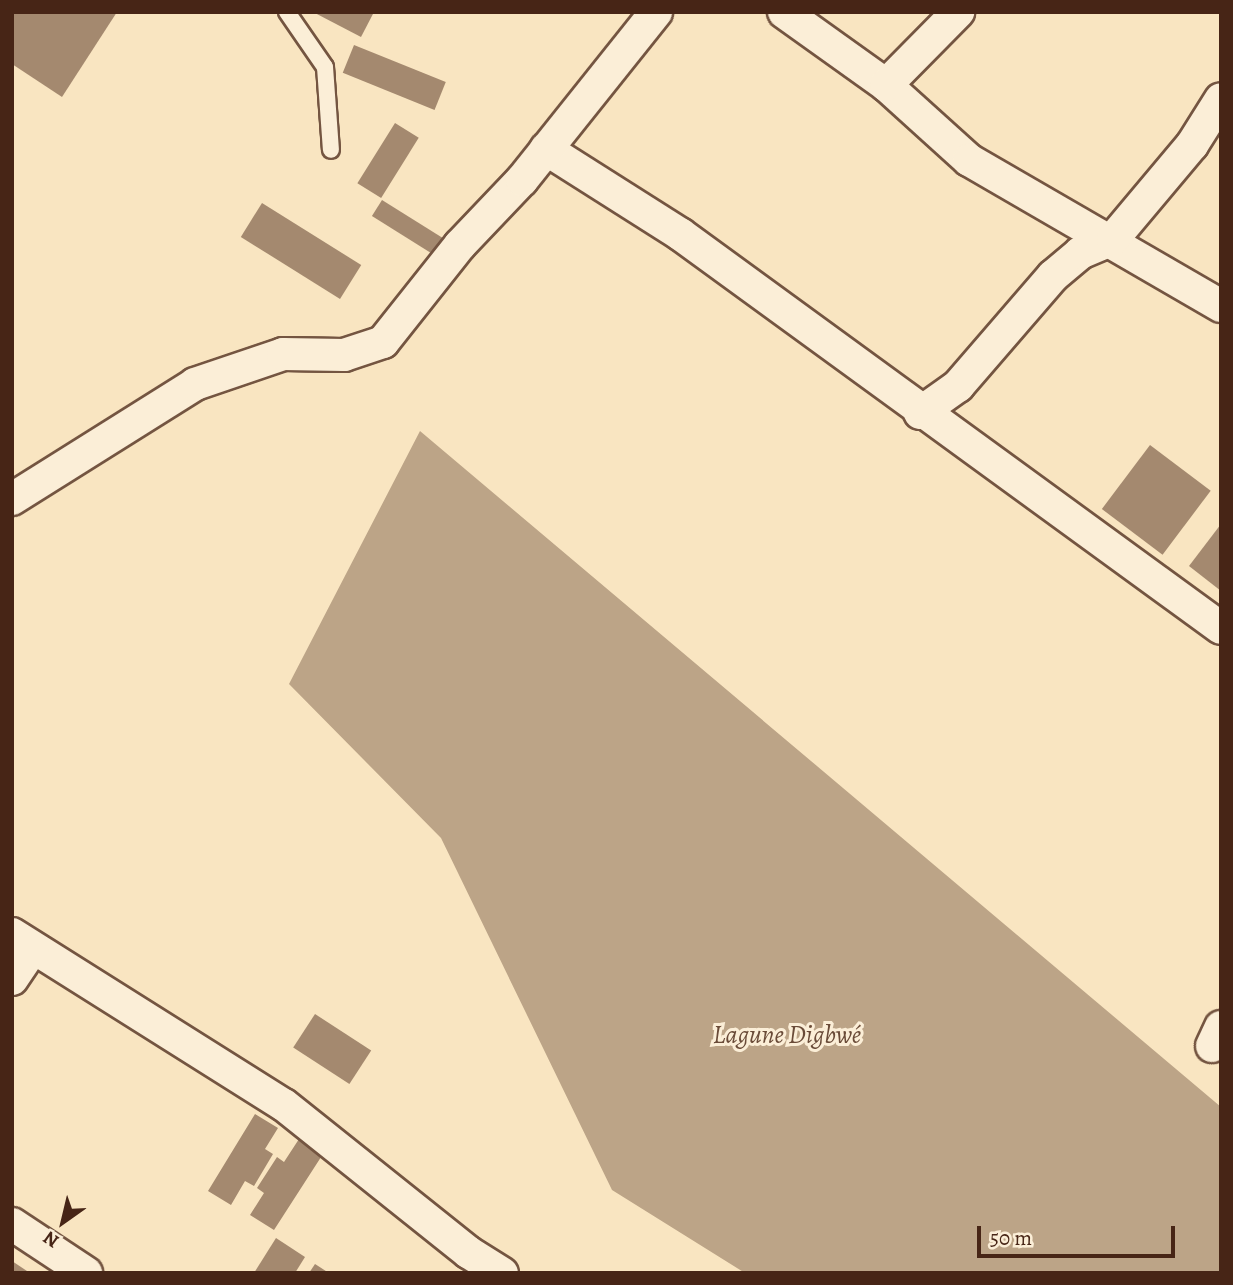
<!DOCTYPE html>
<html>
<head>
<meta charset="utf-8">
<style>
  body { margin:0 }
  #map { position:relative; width:1233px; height:1285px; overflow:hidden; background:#f9e5c1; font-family:Alegreya,serif }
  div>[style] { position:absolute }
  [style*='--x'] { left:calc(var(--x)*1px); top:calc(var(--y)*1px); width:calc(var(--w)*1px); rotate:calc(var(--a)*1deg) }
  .water>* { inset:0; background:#bca487 }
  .building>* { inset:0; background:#a4896f; transform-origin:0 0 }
  .roads { filter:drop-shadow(2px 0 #745541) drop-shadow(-2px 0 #745541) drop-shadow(0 2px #745541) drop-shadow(0 -2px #745541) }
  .service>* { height:16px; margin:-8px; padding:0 8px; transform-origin:8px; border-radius:8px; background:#fbeed7 }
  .minor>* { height:32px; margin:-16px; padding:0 16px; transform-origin:16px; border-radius:16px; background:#fbeed7 }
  span { translate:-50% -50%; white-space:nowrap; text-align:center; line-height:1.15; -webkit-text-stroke:6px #fbeed7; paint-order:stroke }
  .water-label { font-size:26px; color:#6a4b38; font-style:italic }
  .frame { position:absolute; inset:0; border:14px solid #472516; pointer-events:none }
  .north { position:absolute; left:28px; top:1187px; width:70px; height:70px; -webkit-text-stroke:5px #fbeed7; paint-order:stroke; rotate:214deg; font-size:19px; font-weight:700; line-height:28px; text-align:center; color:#472516 }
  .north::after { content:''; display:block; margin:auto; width:24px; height:32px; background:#472516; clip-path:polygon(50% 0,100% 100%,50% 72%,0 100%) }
  .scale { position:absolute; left:977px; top:1226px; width:198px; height:32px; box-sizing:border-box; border:4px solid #472516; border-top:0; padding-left:9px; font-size:21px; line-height:24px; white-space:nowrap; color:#472516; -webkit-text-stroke:5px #fbeed7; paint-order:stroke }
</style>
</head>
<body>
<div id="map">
  <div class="water">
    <i style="clip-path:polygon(420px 431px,1221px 1107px,1221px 1273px,745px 1273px,612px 1190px,441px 838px,289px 684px)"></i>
  </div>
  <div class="building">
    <i style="clip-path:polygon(12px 12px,117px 12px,62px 97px,12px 64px)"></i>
    <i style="clip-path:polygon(313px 12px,374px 12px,361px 37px)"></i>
    <i style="left:354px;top:45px;width:99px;height:30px;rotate:22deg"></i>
    <i style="left:395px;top:123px;width:28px;height:71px;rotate:32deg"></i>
    <i style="left:382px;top:200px;width:83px;height:19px;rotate:32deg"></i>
    <i style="left:262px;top:203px;width:117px;height:40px;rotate:32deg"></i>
    <i style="left:1150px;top:445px;width:76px;height:80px;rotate:37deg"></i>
    <i style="clip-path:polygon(1221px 524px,1221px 591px,1189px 566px)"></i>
    <i style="left:315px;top:1014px;width:67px;height:40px;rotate:33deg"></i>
    <i style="clip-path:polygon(255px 1114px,278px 1128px,265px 1149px,273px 1154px,254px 1186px,245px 1181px,231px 1205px,208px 1191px)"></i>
    <i style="clip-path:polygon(299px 1139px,323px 1154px,274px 1230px,250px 1215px,264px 1193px,257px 1188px,277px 1157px,284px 1162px)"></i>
    <i style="clip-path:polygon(276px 1238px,305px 1257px,295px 1273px,254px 1273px)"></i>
    <i style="clip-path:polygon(12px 1261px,30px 1273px,12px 1273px)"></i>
    <i style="clip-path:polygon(315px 1264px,329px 1273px,309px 1273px)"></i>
  </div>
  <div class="roads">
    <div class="service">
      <i style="--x:287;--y:12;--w:67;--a:55.4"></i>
      <i style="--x:325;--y:67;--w:83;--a:85.9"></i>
    </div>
    <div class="minor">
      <i style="--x:784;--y:12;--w:125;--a:35.6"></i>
      <i style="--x:886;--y:85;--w:112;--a:42.1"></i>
      <i style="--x:969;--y:160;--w:291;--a:30.1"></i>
      <i style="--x:886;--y:85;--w:103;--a:-45.4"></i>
      <i style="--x:546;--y:149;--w:159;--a:32.4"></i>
      <i style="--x:680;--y:234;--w:669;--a:36.07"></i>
      <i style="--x:920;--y:413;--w:47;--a:-35.4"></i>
      <i style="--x:958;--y:386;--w:145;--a:-49.2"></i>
      <i style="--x:1053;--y:276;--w:35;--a:-40"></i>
      <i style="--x:1080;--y:253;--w:36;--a:-23"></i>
      <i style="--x:1113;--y:239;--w:123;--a:-50"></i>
      <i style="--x:1192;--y:145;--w:54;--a:-57.8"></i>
      <i style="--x:12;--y:499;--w:216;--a:-32.1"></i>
      <i style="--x:195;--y:384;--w:93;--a:-18.8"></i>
      <i style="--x:283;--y:354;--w:61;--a:0.9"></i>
      <i style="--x:344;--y:355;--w:41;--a:-18.4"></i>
      <i style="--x:383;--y:342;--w:124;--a:-51.6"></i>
      <i style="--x:460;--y:245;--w:90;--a:-46.4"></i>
      <i style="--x:522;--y:180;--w:215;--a:-51.4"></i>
      <i style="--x:12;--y:934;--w:321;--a:32.2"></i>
      <i style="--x:284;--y:1105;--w:236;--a:38.6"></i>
      <i style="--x:468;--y:1252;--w:40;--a:32"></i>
      <i style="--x:12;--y:979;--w:37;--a:-56"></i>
      <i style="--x:1212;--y:1046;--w:21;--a:-65"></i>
      <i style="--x:12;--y:1224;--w:89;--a:33.5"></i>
    </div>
  </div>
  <div class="water-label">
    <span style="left:787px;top:1035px">Lagune Digbwé</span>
  </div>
  <div class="frame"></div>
  <div class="north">N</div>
  <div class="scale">50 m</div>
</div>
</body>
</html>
